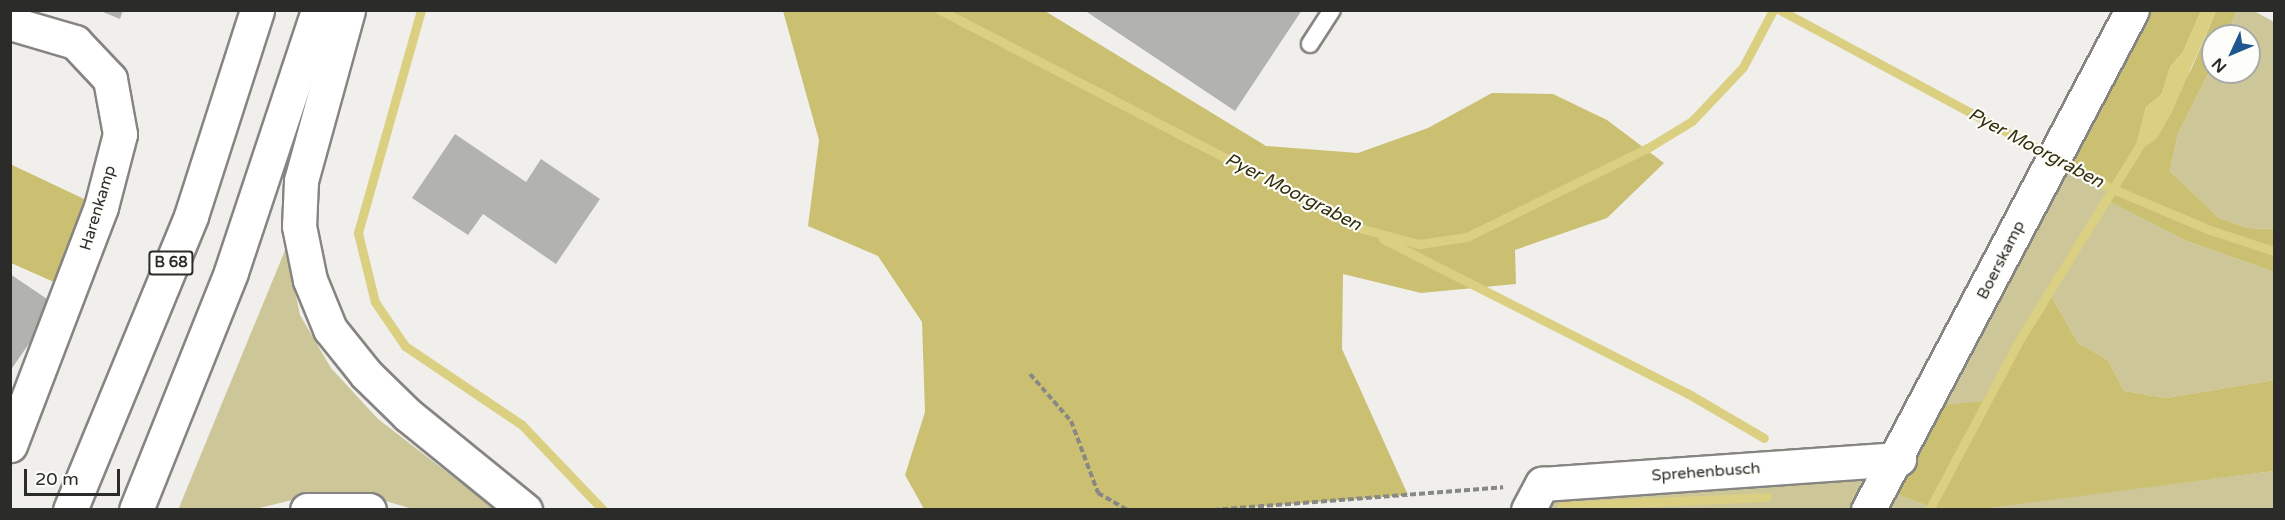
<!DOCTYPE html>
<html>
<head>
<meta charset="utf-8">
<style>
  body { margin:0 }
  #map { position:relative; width:2285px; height:520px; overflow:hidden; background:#f0efec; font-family:"Varela Round",sans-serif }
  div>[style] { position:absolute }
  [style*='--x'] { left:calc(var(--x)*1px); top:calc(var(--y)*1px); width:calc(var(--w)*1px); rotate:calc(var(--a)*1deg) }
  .green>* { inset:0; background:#ccc698 }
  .forest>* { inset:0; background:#cbbf72 }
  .water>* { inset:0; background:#dbcf82 }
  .stream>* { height:9px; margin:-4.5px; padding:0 4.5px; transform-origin:4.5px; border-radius:4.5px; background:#dbcf82 }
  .building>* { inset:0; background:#b2b2af }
  .path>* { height:4px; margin-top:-2px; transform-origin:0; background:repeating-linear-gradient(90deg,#888885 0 6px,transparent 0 9px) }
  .roads { filter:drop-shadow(2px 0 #868582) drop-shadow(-2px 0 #868582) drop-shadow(0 2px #868582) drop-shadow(0 -2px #868582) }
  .service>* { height:16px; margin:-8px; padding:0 8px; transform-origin:8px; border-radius:8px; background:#fff }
  .minor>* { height:33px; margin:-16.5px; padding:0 16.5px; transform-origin:16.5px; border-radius:16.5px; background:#fff }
  .trunk>* { height:33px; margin:-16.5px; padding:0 16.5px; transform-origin:16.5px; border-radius:16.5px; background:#fff }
  .motorway>* { height:33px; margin:-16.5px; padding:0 16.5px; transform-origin:16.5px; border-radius:16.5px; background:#fff }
  span { translate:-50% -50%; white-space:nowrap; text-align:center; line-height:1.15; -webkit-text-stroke:4.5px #fdfdf9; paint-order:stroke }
  .shield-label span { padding:2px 4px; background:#fdfdf9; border:2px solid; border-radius:4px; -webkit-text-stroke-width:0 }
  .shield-label { font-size:15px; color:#2b2b29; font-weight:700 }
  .street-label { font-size:16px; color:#2b2b29 }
  .water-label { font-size:18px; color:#332e0b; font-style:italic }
  .frame { position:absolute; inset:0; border:12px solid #2b2b29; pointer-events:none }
  .north { position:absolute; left:2201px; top:24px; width:60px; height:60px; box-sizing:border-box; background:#fdfdf9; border:2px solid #a9a9a6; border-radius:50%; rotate:226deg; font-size:16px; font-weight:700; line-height:24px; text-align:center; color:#2b2b29 }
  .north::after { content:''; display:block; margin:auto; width:21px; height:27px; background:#1e578f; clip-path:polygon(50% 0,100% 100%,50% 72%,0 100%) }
  .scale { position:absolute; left:24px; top:469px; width:96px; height:27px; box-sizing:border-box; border:3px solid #2b2b29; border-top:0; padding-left:8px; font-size:18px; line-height:21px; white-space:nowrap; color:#2b2b29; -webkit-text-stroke:4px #fdfdf9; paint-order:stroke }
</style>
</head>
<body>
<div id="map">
  <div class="green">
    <i style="clip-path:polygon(2236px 11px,2254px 11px,2274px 22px,2274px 229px,2248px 228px,2219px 218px,2170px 171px,2178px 134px,2213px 64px,2213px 72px,2249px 72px,2249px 36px,2227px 36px)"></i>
    <i style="clip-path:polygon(2053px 157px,2113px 189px,2106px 200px,2184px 240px,2274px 272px,2274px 380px,2166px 398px,2124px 391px,2108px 360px,2078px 343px,2049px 292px,1982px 404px,1926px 407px)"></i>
    <i style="clip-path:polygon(286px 248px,300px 315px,331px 368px,378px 419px,495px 509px,413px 509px,375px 498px,309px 496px,255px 509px,178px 510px)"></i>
    <i style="clip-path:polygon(1899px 459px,1882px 488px,1937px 509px,1536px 510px,1551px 492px)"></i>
    <i style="clip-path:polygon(2274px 471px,2274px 509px,1971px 509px)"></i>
  </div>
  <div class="forest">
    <i style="clip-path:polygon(783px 11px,1045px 11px,1266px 146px,1358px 153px,1428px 128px,1492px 93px,1553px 94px,1607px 120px,1664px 163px,1607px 218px,1515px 250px,1516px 284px,1421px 293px,1343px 274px,1342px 349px,1408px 495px,1214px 510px,924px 509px,905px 475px,925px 412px,922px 322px,878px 256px,808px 226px,819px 140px)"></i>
    <i style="clip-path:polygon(2132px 11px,2201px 11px,2183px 52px,2170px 67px,2162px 94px,2146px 107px,2134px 155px,2191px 70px,2216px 11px,2236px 11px,2227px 36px,2213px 36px,2213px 64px,2178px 134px,2170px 171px,2219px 218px,2248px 228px,2274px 229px,2274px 272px,2184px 240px,2106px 200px,2112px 189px,2053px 157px)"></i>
    <i style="clip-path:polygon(10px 164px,101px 207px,72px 290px,11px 263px)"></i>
    <i style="clip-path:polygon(2049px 292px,2078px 343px,2108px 360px,2124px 391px,2166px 398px,2274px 380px,2274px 471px,1971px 510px,1937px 509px,1881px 488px,1926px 407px,1985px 401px)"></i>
  </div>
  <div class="water">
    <i style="clip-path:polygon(2201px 11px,2216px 11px,2172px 112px,2157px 138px,2133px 156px,2146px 107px,2162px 94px,2170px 67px,2183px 52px)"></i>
  </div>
  <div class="stream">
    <i style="--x:421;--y:10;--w:232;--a:105.8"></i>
    <i style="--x:358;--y:233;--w:71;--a:76.2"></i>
    <i style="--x:375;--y:302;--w:53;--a:55.7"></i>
    <i style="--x:405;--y:346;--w:141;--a:34"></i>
    <i style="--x:522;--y:425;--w:117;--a:46.4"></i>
    <i style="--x:940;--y:10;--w:476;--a:27.4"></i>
    <i style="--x:1363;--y:229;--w:58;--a:15"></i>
    <i style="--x:1419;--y:244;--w:49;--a:-8.3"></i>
    <i style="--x:1467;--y:237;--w:205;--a:-26.3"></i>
    <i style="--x:1651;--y:146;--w:48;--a:-31.4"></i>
    <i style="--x:1692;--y:121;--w:74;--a:-46.6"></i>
    <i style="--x:1743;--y:67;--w:64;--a:-62.2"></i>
    <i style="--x:1780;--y:10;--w:378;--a:28.3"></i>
    <i style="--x:2113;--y:189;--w:105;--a:22.9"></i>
    <i style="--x:2210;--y:230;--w:67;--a:18.2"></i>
    <i style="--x:1383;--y:239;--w:341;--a:26.9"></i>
    <i style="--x:1687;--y:393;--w:89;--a:30.3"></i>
    <i style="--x:1562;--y:506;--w:205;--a:-2.5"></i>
    <i style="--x:1929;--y:510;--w:194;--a:-62"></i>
    <i style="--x:2020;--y:339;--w:227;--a:-58.3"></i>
  </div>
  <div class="building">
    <i style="clip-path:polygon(98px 10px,123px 10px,120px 19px)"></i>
    <i style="clip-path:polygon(1084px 10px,1302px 10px,1235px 111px)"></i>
    <i style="clip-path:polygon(455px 134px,526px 182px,541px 159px,600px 199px,556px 264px,483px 214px,468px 235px,412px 198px)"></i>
    <i style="clip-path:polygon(10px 274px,56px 305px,10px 371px)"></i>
  </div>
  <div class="path">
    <i style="--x:1030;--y:374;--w:62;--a:48.9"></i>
    <i style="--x:1071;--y:421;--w:77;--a:69.4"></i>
    <i style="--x:1098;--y:493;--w:34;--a:30"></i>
    <i style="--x:1213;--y:510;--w:291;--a:-4.5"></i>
  </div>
  <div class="roads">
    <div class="service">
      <i style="--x:1310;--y:44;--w:40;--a:-57.1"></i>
    </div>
    <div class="minor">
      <i style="--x:10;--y:23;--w:68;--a:16.3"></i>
      <i style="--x:75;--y:42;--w:51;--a:46.6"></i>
      <i style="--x:110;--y:79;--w:56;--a:79.7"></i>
      <i style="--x:120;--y:134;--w:75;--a:104.6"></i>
      <i style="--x:101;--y:207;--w:255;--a:110.9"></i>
      <i style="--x:1528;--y:510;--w:30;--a:-62"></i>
      <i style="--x:1542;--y:484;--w:358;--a:-4"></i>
      <i style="--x:1868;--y:510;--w:565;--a:-62.17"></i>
    </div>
    <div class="trunk">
      <i style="--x:70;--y:510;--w:318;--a:-67.6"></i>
      <i style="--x:191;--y:216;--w:216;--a:-72.2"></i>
      <i style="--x:136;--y:510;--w:256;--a:-68.2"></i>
      <i style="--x:231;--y:272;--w:276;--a:-71.6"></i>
    </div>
    <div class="motorway">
      <i style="--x:348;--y:10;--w:177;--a:105.4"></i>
      <i style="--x:301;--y:181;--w:45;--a:92.5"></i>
      <i style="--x:299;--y:226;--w:55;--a:78.5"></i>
      <i style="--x:310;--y:280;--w:53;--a:67.8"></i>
      <i style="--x:330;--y:329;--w:58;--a:51.3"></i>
      <i style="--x:366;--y:374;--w:59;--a:44.3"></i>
      <i style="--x:408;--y:415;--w:151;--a:39.1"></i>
      <i style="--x:307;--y:510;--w:62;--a:0"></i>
    </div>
  </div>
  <div class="shield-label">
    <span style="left:171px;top:263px">B 68</span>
  </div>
  <div class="street-label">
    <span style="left:98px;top:208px;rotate:-73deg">Harenkamp</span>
    <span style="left:2001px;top:260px;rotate:-63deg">Boerskamp</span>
    <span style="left:1706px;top:472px;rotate:-4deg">Sprehenbusch</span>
  </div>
  <div class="water-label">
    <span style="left:2036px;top:148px;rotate:28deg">Pyer Moorgraben</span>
    <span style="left:1293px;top:192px;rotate:27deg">Pyer Moorgraben</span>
  </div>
  <div class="frame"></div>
  <div class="north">N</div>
  <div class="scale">20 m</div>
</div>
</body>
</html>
